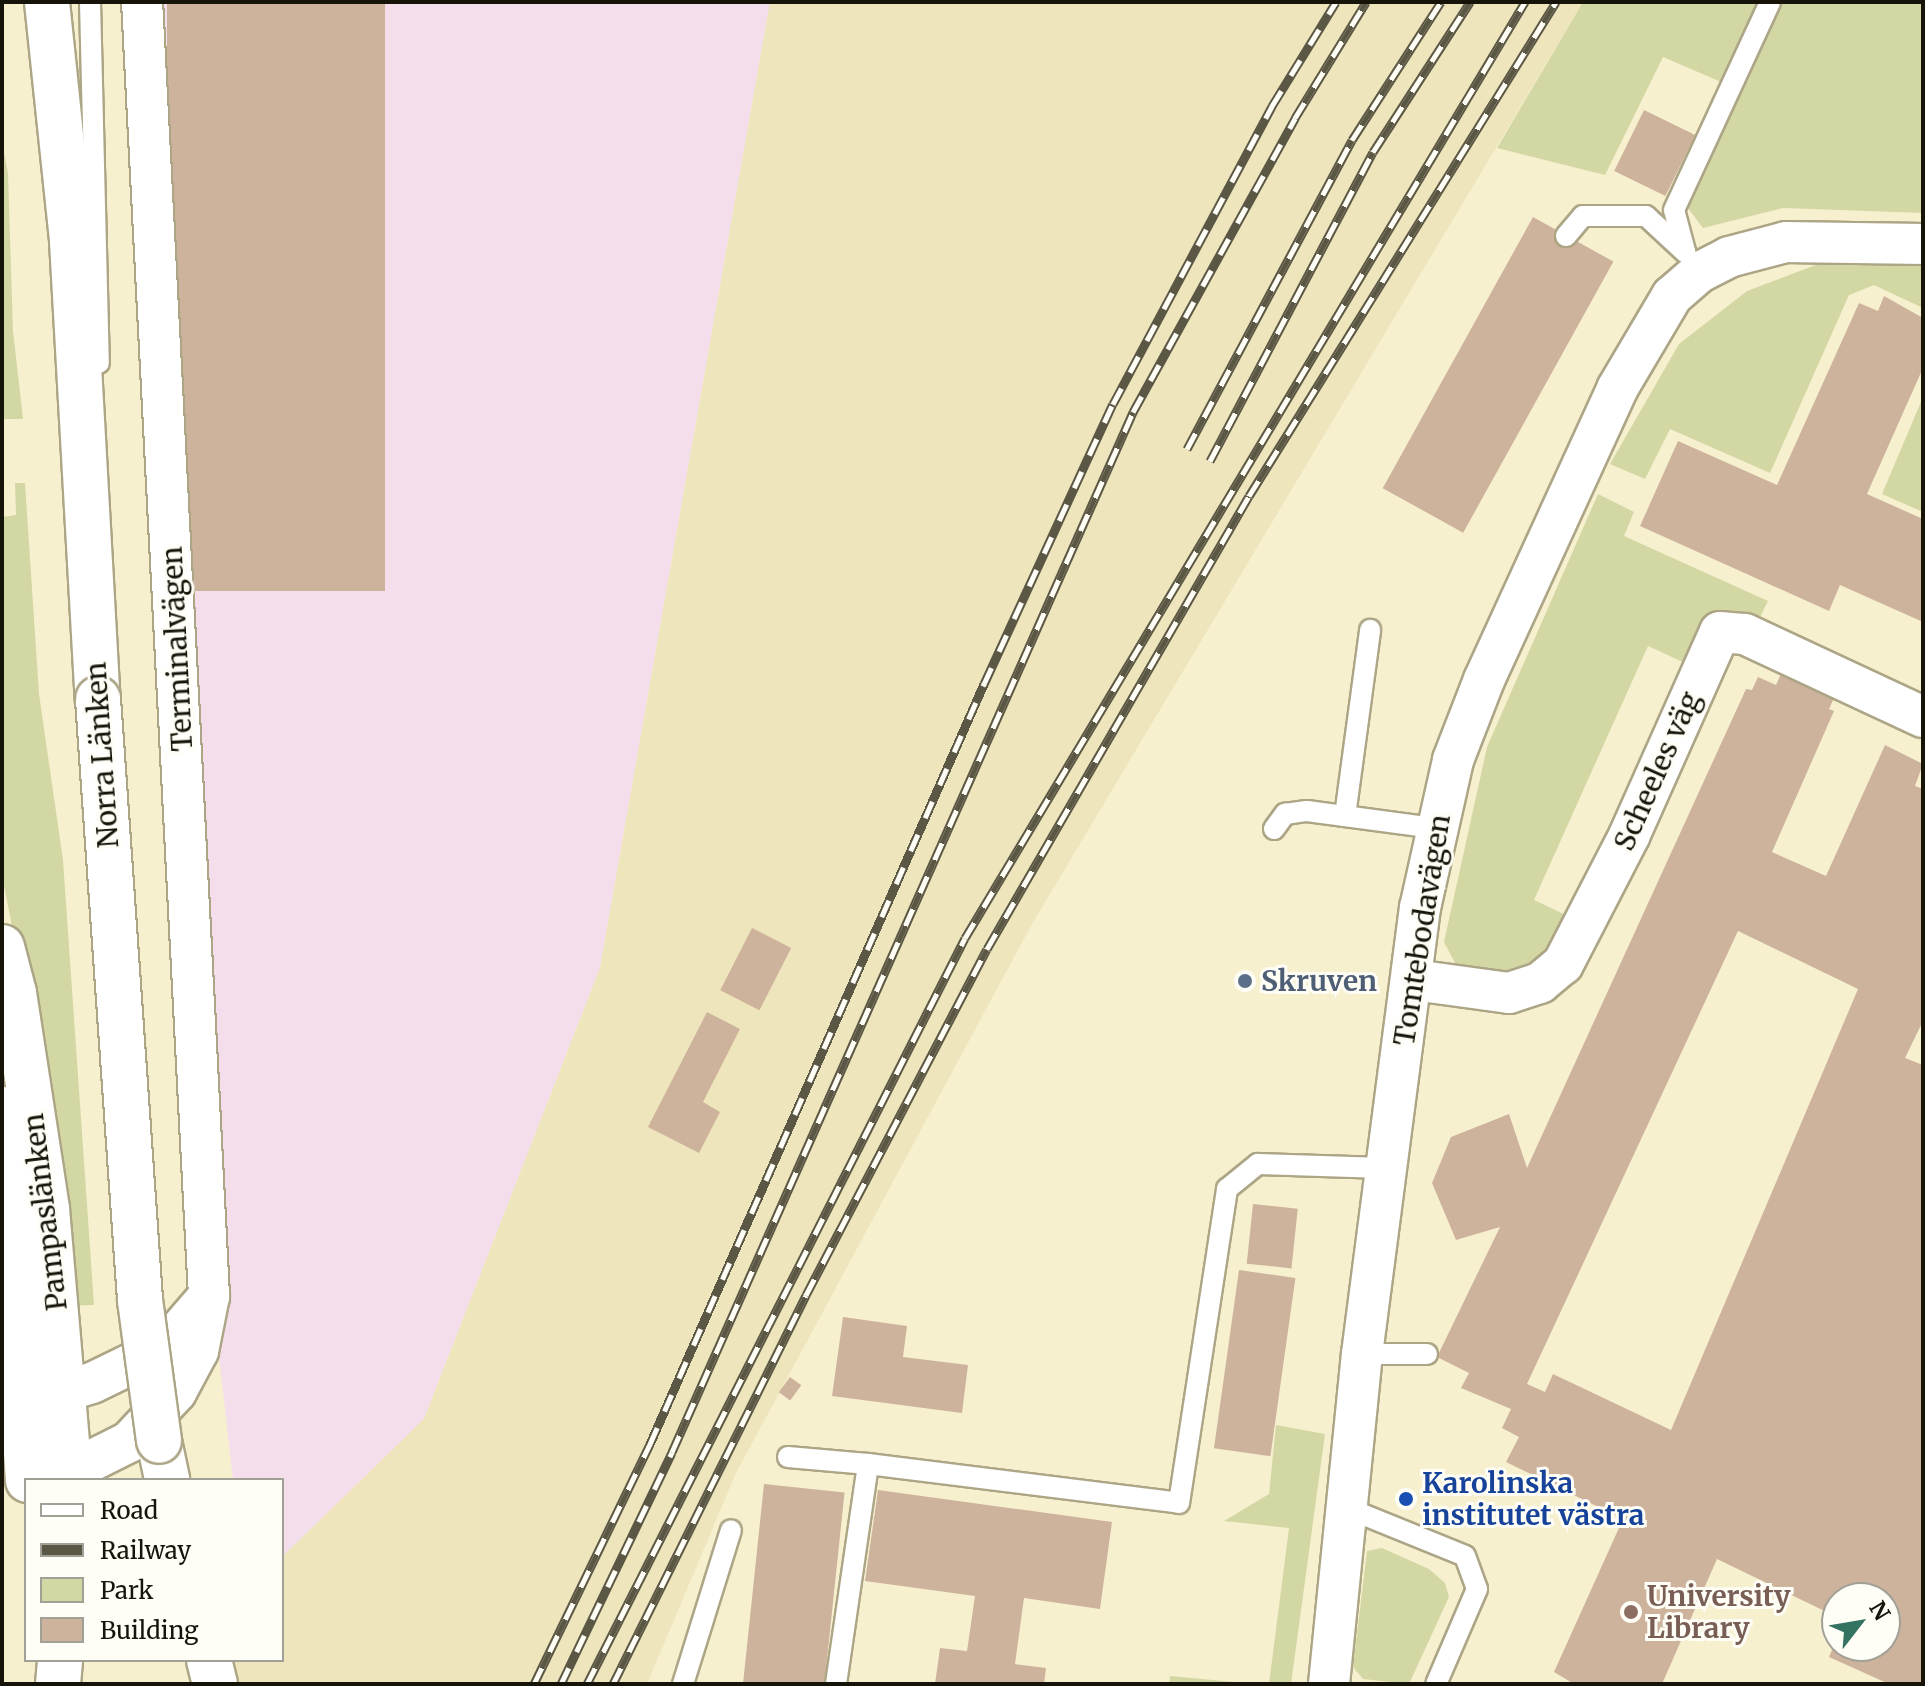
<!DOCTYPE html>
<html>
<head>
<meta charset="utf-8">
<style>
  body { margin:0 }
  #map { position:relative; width:1925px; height:1686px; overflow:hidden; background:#f7f0cf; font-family:Merriweather,serif }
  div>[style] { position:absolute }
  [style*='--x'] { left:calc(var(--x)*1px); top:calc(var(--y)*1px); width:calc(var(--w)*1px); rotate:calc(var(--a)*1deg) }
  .industrial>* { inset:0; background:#f4deec }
  .built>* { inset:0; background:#eee5bc }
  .green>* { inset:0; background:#d3d7a4 }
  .building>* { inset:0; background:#ceb39c; transform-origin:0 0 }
  .roads { filter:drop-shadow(2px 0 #aca586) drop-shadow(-2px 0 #aca586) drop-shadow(0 2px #aca586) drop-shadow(0 -2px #aca586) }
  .lane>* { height:20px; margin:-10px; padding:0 10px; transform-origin:10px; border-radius:10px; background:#fff }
  .street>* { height:40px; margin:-20px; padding:0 20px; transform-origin:20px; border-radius:20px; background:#fff }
  .secondary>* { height:44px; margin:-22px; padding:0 22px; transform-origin:22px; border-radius:22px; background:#fff }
  .highway>* { height:44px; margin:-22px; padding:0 22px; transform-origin:22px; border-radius:22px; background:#fff }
  .rail>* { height:9px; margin-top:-4.5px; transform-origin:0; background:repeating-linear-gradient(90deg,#fefdf6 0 18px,#5b5745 0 36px); box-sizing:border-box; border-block:2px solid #5b5745 }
  .bridges { filter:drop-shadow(2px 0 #aca586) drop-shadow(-2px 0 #aca586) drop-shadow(0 2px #aca586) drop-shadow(0 -2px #aca586) }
  .highway-bridge>* { height:44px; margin:-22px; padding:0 22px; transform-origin:22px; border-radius:22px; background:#fff }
  .dots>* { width:22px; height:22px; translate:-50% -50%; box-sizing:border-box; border:4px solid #fefdf6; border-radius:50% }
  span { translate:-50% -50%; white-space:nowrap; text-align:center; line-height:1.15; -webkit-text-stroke:6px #fefdf6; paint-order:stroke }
  .street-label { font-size:28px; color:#161408 }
  .service-label { font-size:28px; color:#4e5e75; font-weight:700 }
  .left { translate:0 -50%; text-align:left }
  .transit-label { font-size:28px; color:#164399; font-weight:700 }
  .education-label { font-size:28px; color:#785e54; font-weight:700 }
  .frame { position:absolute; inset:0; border:4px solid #161408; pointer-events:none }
  .legend { position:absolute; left:24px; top:1478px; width:260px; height:184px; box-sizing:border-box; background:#fefdf6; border:2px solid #a1a097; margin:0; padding:10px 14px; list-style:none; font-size:24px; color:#161408 }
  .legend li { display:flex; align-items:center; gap:16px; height:40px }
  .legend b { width:40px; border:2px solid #a1a097 }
  .north { position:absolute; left:1821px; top:1582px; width:80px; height:80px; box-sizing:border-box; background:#fefdf6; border:2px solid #a1a097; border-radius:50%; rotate:59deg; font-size:22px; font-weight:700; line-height:32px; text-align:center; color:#161408 }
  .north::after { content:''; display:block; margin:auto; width:28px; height:36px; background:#347361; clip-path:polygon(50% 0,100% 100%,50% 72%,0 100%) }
</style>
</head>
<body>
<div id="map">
  <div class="industrial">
    <i style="clip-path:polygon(137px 2px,770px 2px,600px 968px,424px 1419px,282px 1557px,282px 1480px,233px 1480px,185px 1057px)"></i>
  </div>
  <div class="built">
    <i style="clip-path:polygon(770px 2px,1583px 2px,1032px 924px,736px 1473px,647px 1684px,224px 1684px,231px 1660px,282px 1660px,282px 1557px,424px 1419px,600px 968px)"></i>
  </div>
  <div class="green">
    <i style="clip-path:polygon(1583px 2px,1923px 2px,1923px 213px,1783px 208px,1703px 228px,1687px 207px,1742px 91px,1663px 57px,1605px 175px,1497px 148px)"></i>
    <i style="clip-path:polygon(2px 142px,8px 173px,13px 331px,23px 419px,2px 419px)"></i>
    <i style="clip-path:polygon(1821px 263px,1923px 265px,1923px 308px,1874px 285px,1849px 295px,1770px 473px,1670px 429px,1645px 479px,1610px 464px,1679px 344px,1747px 291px)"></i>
    <i style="clip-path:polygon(1923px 397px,1923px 512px,1882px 494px)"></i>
    <i style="clip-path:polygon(15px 483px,25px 483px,39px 694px,63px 860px,94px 1305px,65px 1306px,23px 983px,2px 875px,2px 517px,16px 515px)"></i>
    <i style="clip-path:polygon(1598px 494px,1634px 512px,1624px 536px,1768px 601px,1754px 629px,1709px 613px,1685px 663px,1648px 646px,1534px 900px,1570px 917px,1552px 955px,1532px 973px,1464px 980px,1444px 942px,1487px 747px)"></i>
    <i style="clip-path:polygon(1276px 1425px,1325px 1434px,1291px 1684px,1269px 1684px,1289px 1528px,1224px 1521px,1269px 1494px)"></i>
    <i style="clip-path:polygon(1382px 1548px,1429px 1569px,1445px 1583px,1449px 1597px,1409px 1684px,1363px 1679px,1353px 1667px,1367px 1551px)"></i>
    <i style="clip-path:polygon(1170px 1676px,1256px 1684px,1169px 1684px)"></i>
  </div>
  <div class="building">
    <i style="left:167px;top:2px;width:218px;height:589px"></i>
    <i style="left:1644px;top:110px;width:57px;height:68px;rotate:26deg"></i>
    <i style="left:1533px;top:217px;width:92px;height:310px;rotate:29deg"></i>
    <i style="clip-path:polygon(1884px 296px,1923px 318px,1923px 368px,1867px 494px,1923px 519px,1923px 622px,1840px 585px,1829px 611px,1640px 526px,1678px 441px,1777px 485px,1859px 303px,1878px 311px)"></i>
    <i style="clip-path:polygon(evenodd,1781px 674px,1834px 698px,1829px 709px,1834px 711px,1772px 852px,1826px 876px,1885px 745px,1923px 764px,1915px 786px,1923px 789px,1923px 1021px,1905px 1058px,1923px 1065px,1923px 1684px,1889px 1684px,1829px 1657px,1837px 1638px,1837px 1646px,1885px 1646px,1885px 1598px,1837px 1598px,1837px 1617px,1717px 1559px,1662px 1684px,1574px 1684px,1554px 1672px,1623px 1519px,1506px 1462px,1519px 1437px,1502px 1428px,1511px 1409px,1461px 1388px,1469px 1373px,1437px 1357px,1500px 1227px,1456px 1240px,1432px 1183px,1451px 1137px,1509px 1114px,1527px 1168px,1746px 689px,1752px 690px,1758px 677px,1776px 685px,1781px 674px,1738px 931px,1858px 989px,1671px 1430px,1553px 1374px,1545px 1392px,1527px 1384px,1738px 931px)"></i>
    <i style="left:752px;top:928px;width:44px;height:70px;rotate:27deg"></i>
    <i style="clip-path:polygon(707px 1012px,740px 1029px,703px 1102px,720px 1112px,699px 1153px,648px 1127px)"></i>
    <i style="left:1253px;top:1204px;width:45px;height:60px;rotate:6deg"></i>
    <i style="left:1239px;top:1270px;width:57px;height:180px;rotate:8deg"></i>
    <i style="clip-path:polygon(843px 1317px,907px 1326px,903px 1357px,968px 1365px,962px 1413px,832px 1396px)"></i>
    <i style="left:790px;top:1377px;width:14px;height:19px;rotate:36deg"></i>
    <i style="left:764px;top:1484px;width:81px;height:201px;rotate:6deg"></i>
    <i style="clip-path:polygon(878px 1490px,1112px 1522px,1100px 1609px,1024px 1598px,1015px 1664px,1046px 1668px,1044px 1684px,935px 1684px,940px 1648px,967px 1651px,975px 1596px,865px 1581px)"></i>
  </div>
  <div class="roads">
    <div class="lane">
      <i style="--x:90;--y:2;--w:361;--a:88.6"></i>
      <i style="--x:1566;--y:236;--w:26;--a:-50"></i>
      <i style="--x:1583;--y:216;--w:63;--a:0"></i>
      <i style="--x:1646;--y:216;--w:54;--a:42.8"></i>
      <i style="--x:1685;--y:251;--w:42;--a:-105"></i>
      <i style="--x:1674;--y:210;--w:229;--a:-65.2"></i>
      <i style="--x:1345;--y:816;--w:188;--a:-82.3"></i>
      <i style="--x:1274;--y:829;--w:19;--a:-54"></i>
      <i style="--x:1285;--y:814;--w:22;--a:-8"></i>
      <i style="--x:1307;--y:811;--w:129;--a:7.6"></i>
      <i style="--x:1362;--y:1354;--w:65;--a:0"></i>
      <i style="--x:788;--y:1457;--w:80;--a:5"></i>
      <i style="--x:1347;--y:1508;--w:127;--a:22.1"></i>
      <i style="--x:1465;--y:1556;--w:35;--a:70"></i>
      <i style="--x:1477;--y:1589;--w:103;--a:113.3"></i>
      <i style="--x:683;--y:1684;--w:161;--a:-72.7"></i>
      <i style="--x:836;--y:1684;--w:222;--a:-81.7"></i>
      <i style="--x:868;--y:1464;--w:313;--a:7.1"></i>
      <i style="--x:1179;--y:1503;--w:318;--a:-81.3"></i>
      <i style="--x:1227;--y:1189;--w:40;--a:-39"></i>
      <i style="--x:1258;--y:1164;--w:126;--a:1.8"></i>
    </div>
    <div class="street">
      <i style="--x:1414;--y:980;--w:96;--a:7.8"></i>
      <i style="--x:1509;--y:993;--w:33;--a:-18"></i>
      <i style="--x:1540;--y:983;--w:30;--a:-40"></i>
      <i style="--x:1563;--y:964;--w:144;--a:-62.7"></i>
      <i style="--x:1629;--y:836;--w:223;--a:-66"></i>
      <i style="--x:1720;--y:632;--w:25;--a:5"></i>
      <i style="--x:1745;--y:634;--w:196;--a:25"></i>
      <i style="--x:31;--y:1402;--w:64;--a:-17.3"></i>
      <i style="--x:92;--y:1383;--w:80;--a:-25.9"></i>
      <i style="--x:164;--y:1348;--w:69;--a:-49.1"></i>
      <i style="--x:38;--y:1478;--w:32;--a:-11"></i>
      <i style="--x:69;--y:1472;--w:67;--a:-26.6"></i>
      <i style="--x:129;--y:1442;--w:69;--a:-46.8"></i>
      <i style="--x:176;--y:1392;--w:47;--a:-61.8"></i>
      <i style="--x:198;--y:1351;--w:56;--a:-78.7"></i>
      <i style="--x:209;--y:1296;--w:1296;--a:-92.96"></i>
      <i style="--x:1329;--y:1684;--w:332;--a:-84.3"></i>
      <i style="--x:1362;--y:1354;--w:450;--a:-82.6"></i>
      <i style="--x:1420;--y:908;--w:152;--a:-77.4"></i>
      <i style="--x:1453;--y:760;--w:86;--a:-68.8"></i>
      <i style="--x:1484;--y:680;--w:320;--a:-65.4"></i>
      <i style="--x:1617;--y:389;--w:108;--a:-59.4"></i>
      <i style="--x:1672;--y:296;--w:37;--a:-41"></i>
      <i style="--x:1700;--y:272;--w:33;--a:-27"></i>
      <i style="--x:1729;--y:257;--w:59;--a:-14.7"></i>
      <i style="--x:1786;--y:242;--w:137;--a:0.8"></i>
    </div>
    <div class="secondary">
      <i style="--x:2;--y:947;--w:48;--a:75.4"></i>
      <i style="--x:14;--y:993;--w:219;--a:81.3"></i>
      <i style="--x:47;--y:1209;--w:272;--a:85.1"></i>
      <i style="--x:2;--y:1109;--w:372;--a:86"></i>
      <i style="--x:58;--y:1684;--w:24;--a:-85"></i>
    </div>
    <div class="highway">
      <i style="--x:47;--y:2;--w:240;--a:84"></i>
      <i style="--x:72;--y:241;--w:459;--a:86.8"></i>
      <i style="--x:159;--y:1441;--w:40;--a:78"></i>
      <i style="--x:209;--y:1660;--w:25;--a:76"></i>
    </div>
  </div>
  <div class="rail">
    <i style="--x:1187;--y:449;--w:350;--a:-61.9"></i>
    <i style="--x:1352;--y:140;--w:164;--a:-57.2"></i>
    <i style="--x:1210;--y:461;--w:349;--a:-62.2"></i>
    <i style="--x:1373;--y:152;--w:179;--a:-57.1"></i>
    <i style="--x:534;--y:1684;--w:267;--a:-64.2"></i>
    <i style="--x:650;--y:1444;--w:830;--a:-66.28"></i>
    <i style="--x:984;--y:684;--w:308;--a:-65.3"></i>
    <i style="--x:1113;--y:404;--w:338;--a:-61.9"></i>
    <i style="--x:1272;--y:106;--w:122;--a:-58.4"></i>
    <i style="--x:561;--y:1684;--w:257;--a:-64.4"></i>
    <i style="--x:672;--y:1452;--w:1138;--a:-66.09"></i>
    <i style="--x:1133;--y:412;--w:336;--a:-61.1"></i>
    <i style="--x:1295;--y:118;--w:136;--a:-58.5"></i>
    <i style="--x:587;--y:1684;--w:836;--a:-63.13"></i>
    <i style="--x:965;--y:938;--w:1091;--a:-59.11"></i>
    <i style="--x:613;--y:1684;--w:434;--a:-63.6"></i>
    <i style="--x:806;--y:1295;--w:390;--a:-62.4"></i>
    <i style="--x:987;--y:949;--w:523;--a:-59.96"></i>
    <i style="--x:1249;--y:496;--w:582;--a:-58.14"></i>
  </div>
  <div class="bridges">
    <div class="highway-bridge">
      <i style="--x:98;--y:699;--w:602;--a:86"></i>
      <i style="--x:140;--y:1300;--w:142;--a:82.3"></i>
    </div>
  </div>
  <div class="dots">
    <i style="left:1245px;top:981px;background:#5c6f8a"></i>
    <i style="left:1406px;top:1499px;background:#1a4fb4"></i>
    <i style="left:1631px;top:1612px;background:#8d6e63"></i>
  </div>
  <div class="street-label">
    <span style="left:177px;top:649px;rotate:-93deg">Terminalvägen</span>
    <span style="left:102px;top:755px;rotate:-94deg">Norra Länken</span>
    <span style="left:1657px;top:771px;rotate:-66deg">Scheeles väg</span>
    <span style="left:1422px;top:930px;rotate:-81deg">Tomtebodavägen</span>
    <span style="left:45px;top:1212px;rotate:-97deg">Pampaslänken</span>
  </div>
  <div class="service-label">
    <span class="left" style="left:1261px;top:981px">Skruven</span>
  </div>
  <div class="transit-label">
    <span class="left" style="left:1422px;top:1499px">Karolinska<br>institutet västra</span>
  </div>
  <div class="education-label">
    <span class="left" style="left:1647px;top:1612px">University<br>Library</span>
  </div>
  <div class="frame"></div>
  <ul class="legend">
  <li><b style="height:10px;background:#fff"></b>Road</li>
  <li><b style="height:10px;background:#5b5745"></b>Railway</li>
  <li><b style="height:22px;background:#d3d7a4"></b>Park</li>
  <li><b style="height:22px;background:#ceb39c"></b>Building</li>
  </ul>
  <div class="north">N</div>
</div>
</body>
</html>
